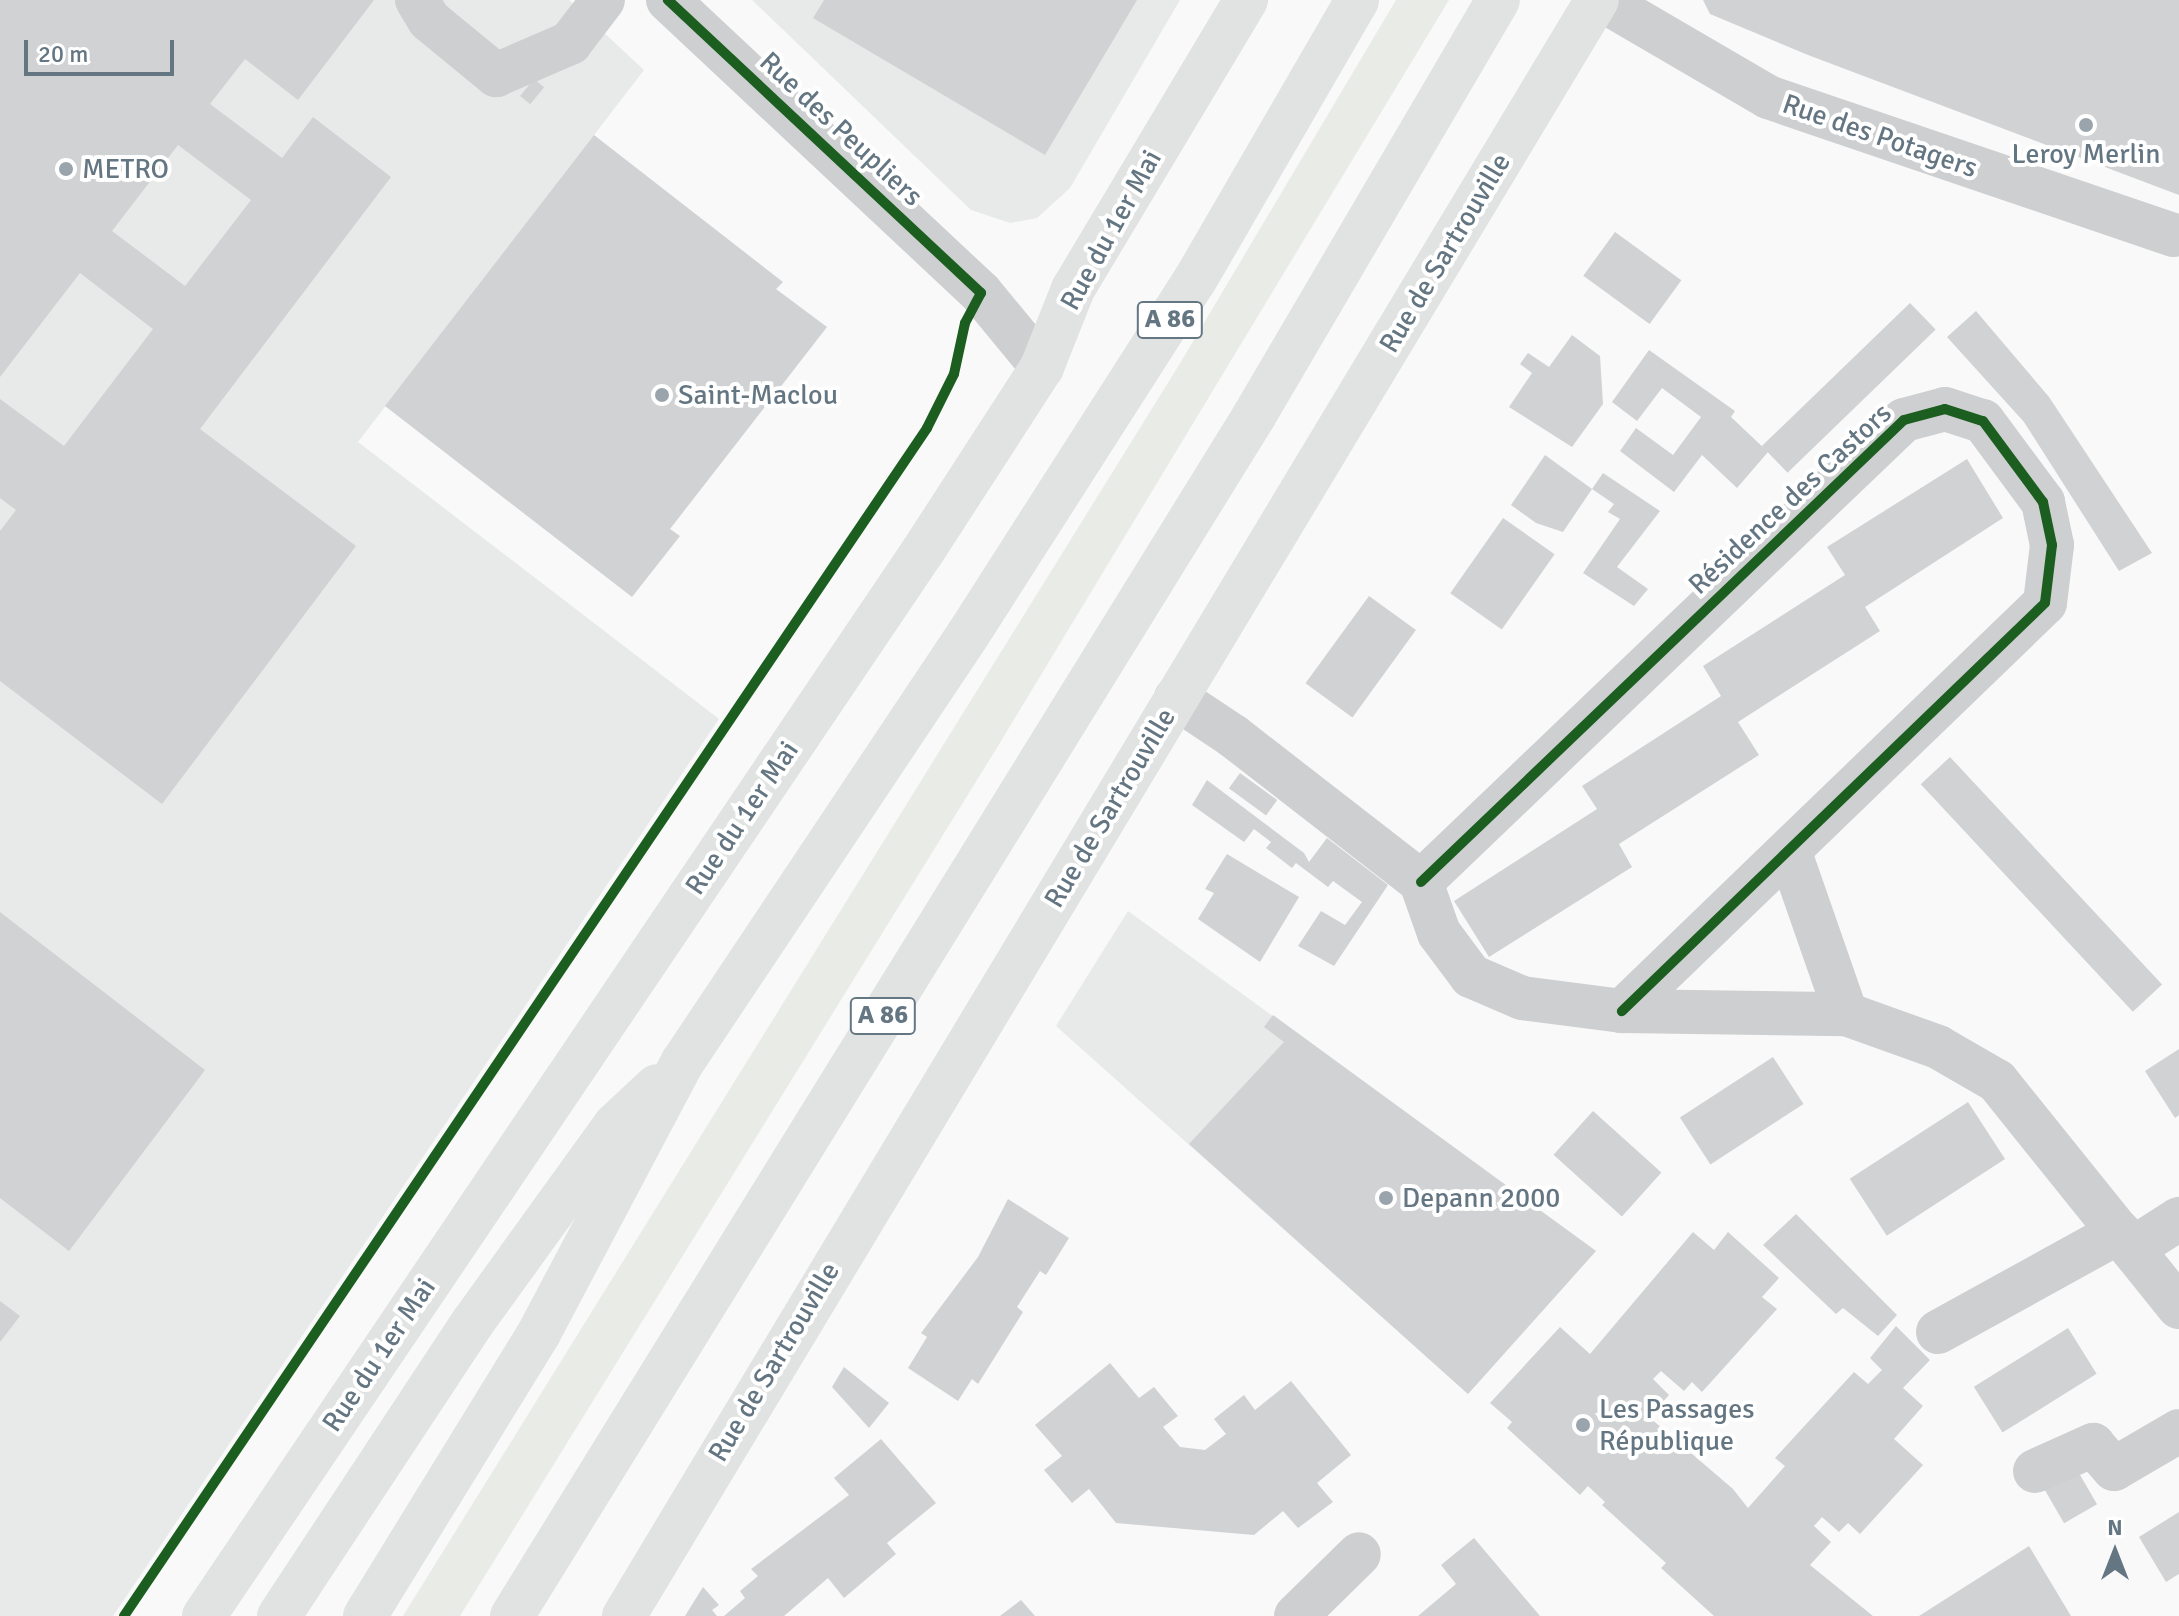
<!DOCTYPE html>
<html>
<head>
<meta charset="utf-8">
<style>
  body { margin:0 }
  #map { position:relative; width:2179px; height:1616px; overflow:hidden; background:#f9f9f9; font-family:Signika,sans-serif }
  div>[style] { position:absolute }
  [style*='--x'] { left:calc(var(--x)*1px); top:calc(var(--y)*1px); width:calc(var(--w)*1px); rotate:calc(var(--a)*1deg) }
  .built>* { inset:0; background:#e8e9e9 }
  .green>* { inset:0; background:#e8ebe6 }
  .building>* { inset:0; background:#d0d2d3; transform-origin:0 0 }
  .minor>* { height:44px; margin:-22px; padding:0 22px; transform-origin:22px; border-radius:22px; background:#cecfd0 }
  .major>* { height:44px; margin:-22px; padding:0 22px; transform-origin:22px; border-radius:22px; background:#e1e2e2 }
  .highway>* { height:44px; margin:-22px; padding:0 22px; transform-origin:22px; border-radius:22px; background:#e1e2e2 }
  .cycleway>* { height:10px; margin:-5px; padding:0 5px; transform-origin:5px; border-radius:5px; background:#1b5e20 }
  .dots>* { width:22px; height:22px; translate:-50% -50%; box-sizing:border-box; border:4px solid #fff; border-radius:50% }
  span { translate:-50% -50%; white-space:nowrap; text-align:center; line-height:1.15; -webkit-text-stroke:8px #fff; paint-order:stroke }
  .shield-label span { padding:2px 6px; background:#fff; border:2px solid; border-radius:6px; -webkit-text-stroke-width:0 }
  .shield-label { font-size:26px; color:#657683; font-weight:700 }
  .street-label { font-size:28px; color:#657683 }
  .poi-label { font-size:28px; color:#657683 }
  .left { translate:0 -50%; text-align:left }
  .north { position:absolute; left:2075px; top:1512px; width:80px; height:80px; -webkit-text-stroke:6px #fff; paint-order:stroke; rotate:0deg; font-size:22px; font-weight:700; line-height:32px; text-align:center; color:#657683 }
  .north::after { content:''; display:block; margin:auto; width:28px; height:36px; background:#657683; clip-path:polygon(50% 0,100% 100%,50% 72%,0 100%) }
  .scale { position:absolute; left:24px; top:40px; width:150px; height:36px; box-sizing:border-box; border:4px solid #657683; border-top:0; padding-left:10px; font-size:24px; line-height:28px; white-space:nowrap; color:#657683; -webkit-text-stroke:6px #fff; paint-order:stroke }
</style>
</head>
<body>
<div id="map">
  <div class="built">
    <i style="clip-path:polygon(0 0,569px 0,644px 70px,358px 442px,719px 719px,113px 1616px,0 1616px)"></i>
    <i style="clip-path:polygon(752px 0,1180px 0,1070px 188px,1037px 218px,1010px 223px,971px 210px)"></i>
    <i style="clip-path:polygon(1128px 911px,1596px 1251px,1468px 1394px,1056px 1026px)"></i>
  </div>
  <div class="green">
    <i style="clip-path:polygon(1396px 0,1449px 0,998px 746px,460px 1616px,403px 1616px,1179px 365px)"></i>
  </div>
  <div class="building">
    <i style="clip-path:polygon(evenodd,0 0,374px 0,298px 100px,245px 59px,210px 104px,282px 158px,313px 117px,391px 177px,200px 429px,356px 546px,162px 804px,0 681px,0 531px,16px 510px,0 498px,0 399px,64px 446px,153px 329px,80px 273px,0 377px,0 0,178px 145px,251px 200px,185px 286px,112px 231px,178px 145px)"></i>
    <i style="clip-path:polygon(824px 0,1137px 0,1045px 155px,813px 18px)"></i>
    <i style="clip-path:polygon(1703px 0,2179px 0,2179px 195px,1808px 55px,1710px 14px)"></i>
    <i style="left:534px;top:79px;width:13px;height:22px;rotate:39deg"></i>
    <i style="clip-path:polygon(594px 135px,783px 282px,776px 289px,827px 327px,670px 529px,680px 536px,632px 597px,385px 406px)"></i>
    <i style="left:1615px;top:232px;width:82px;height:54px;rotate:36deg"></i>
    <i style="left:1910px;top:303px;width:37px;height:206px;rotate:46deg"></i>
    <i style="clip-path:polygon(1976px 311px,2049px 397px,2152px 553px,2119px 571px,2024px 422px,1947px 337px)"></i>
    <i style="clip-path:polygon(1572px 335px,1600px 356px,1603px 404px,1572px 447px,1509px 407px,1532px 373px,1520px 364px,1528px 353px,1549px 367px)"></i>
    <i style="clip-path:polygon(1649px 350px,1735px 411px,1731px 417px,1768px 452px,1737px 488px,1702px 455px,1674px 492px,1620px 451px,1636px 428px,1673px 455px,1701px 417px,1662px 388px,1637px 421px,1612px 402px)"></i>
    <i style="clip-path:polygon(1545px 455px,1592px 489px,1563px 532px,1536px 523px,1511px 505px)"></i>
    <i style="clip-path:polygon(1967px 459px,2003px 518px,1865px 607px,1880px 631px,1738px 722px,1759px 755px,1619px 844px,1632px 867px,1489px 957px,1454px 901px,1597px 809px,1582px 786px,1721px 696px,1703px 666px,1845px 575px,1827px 547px)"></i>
    <i style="clip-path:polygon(1603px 473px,1660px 511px,1617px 567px,1648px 589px,1634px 606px,1583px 573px,1620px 519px,1608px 512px,1614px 504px,1592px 489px)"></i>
    <i style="left:1503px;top:518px;width:63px;height:92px;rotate:35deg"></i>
    <i style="left:1369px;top:596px;width:58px;height:108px;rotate:36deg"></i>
    <i style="left:1950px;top:757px;width:311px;height:40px;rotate:47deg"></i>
    <i style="left:1240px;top:773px;width:46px;height:19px;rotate:36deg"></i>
    <i style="clip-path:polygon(1207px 780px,1304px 853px,1309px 862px,1327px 838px,1388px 885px,1334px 966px,1298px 946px,1321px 911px,1345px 925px,1362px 902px,1333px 881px,1328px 887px,1296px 863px,1292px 868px,1266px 848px,1271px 842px,1254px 829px,1244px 842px,1192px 805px)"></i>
    <i style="clip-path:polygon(1227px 854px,1299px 897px,1260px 962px,1198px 919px,1214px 893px,1205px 889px)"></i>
    <i style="clip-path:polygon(0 912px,205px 1070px,69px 1251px,0 1198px)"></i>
    <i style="clip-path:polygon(1273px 1015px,1596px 1251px,1468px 1394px,1189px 1144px,1284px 1042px,1264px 1027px)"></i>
    <i style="clip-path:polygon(2179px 1049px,2179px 1115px,2175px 1118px,2145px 1071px)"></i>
    <i style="left:1773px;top:1057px;width:56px;height:111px;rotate:57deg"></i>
    <i style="left:1968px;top:1102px;width:68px;height:141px;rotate:57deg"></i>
    <i style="left:1593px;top:1111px;width:92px;height:59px;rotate:42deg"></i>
    <i style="clip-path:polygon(1008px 1199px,1069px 1238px,1046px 1275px,1040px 1271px,1017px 1307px,1023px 1312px,978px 1384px,972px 1379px,958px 1401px,908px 1368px,927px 1337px,921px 1333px,978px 1257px)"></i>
    <i style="clip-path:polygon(1796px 1214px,1897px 1315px,1878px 1336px,1843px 1308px,1836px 1314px,1763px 1245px)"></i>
    <i style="clip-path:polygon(1693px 1232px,1714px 1250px,1728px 1232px,1779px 1278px,1762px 1297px,1777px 1309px,1702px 1392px,1692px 1382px,1684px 1391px,1661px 1371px,1653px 1379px,1669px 1395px,1649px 1417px,1733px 1489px,1748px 1508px,1785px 1466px,1775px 1458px,1854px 1372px,1868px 1384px,1882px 1370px,1870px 1358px,1896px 1326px,1930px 1360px,1903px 1388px,1923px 1406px,1894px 1439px,1923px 1465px,1860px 1534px,1848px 1523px,1839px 1532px,1822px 1517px,1814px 1526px,1831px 1542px,1810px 1565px,1873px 1616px,1714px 1616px,1661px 1568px,1666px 1563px,1602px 1505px,1605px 1502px,1588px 1486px,1580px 1495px,1507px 1428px,1512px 1422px,1490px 1403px,1560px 1327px,1590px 1354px)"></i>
    <i style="clip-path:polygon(0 1301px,20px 1316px,0 1342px)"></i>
    <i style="left:2068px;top:1328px;width:54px;height:111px;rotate:58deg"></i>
    <i style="clip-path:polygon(1110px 1363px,1139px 1398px,1154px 1387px,1178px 1416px,1163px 1427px,1180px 1447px,1205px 1450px,1226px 1434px,1214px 1419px,1244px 1395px,1255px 1410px,1291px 1381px,1351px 1455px,1317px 1483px,1333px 1502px,1298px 1528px,1283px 1511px,1254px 1535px,1116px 1523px,1089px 1489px,1072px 1503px,1044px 1470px,1062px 1456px,1035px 1425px)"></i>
    <i style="clip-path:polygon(844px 1367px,889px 1403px,869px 1428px,832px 1387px)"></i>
    <i style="clip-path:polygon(881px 1439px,936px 1503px,887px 1543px,896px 1554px,844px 1598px,828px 1578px,784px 1616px,724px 1616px,745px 1598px,740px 1591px,758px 1576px,751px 1569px,849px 1495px,834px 1478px)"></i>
    <i style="left:2076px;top:1468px;width:42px;height:38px;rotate:60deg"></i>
    <i style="clip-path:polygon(2179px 1512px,2179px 1574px,2166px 1582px,2139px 1537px)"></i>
    <i style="clip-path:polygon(1474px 1538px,1540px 1616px,1418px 1616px,1456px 1584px,1441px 1565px)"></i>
    <i style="clip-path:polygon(2029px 1546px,2071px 1616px,1919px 1616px)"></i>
    <i style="clip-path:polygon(703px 1587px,719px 1605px,712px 1610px,717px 1616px,685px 1616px)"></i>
    <i style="clip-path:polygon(1021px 1600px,1035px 1616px,1000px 1616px)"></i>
  </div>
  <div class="minor">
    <i style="--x:417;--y:0;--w:23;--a:59"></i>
    <i style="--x:429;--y:20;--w:87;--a:39.4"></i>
    <i style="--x:496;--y:75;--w:81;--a:-23.4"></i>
    <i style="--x:570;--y:43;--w:54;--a:-52.5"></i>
    <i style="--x:668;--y:0;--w:429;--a:43.1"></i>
    <i style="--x:981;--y:293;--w:96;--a:50.5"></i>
    <i style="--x:1602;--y:0;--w:192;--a:30.3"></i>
    <i style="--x:1768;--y:97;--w:428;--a:18.8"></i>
    <i style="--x:1176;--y:698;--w:69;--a:33.7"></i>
    <i style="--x:1233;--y:736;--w:238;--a:37.8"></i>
    <i style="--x:1421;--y:882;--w:54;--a:70.6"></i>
    <i style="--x:1439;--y:933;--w:54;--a:53.3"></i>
    <i style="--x:1471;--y:976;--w:56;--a:23.3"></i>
    <i style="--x:1522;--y:998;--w:101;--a:7.4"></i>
    <i style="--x:1622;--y:1011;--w:224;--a:0.8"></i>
    <i style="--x:1846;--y:1014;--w:98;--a:19.7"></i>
    <i style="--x:1938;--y:1047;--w:68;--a:30"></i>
    <i style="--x:1997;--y:1081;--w:290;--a:51.2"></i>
    <i style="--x:1790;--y:853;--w:170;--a:70.8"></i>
    <i style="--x:1421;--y:882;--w:668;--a:-43.73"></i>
    <i style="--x:1904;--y:420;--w:42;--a:-15"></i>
    <i style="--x:1945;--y:409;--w:40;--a:18"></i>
    <i style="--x:1983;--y:421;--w:101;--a:53.5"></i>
    <i style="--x:2043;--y:502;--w:44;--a:78.2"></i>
    <i style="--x:2052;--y:545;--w:58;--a:96.9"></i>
    <i style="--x:2045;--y:603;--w:588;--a:136.03"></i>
    <i style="--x:2132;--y:1249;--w:56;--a:-32.6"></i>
    <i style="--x:1938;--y:1332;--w:207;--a:-28.9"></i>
    <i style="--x:2035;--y:1471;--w:64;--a:-24.1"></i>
    <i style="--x:2093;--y:1445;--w:32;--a:49"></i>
    <i style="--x:2114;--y:1469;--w:75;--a:-30.3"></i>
    <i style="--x:1296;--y:1616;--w:88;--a:-44.5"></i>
  </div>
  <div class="major">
    <i style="--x:204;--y:1616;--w:1285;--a:-55.98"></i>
    <i style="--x:923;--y:551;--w:219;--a:-57.1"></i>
    <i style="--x:1042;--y:367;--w:84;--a:-68.3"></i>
    <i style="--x:1073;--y:289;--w:337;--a:-59.1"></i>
    <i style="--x:624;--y:1616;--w:1886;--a:-58.95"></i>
  </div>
  <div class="highway">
    <i style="--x:279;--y:1616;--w:352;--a:-56.6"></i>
    <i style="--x:473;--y:1322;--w:243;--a:-54.2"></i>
    <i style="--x:615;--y:1125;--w:57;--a:-42.9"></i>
    <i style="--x:365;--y:1616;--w:332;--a:-58.4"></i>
    <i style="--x:539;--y:1333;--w:306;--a:-62.1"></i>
    <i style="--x:682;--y:1063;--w:517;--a:-56.28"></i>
    <i style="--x:969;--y:633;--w:419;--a:-57.4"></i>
    <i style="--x:1195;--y:280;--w:323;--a:-59.9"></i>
    <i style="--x:512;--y:1616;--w:1411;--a:-58.27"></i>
    <i style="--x:1254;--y:416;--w:482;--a:-59.6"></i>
  </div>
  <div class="cycleway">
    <i style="--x:1421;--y:882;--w:668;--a:-43.73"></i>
    <i style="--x:1904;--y:420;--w:42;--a:-15"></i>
    <i style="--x:1945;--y:409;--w:40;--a:18"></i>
    <i style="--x:1983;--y:421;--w:101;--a:53.5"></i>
    <i style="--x:2043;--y:502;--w:44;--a:78.2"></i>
    <i style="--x:2052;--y:545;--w:58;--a:96.9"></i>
    <i style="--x:2045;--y:603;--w:588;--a:136.03"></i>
    <i style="--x:124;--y:1616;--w:1434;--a:-55.94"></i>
    <i style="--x:927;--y:428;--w:60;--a:-63.4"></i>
    <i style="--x:954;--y:374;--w:52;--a:-77.8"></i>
    <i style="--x:965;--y:323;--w:34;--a:-62"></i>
    <i style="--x:981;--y:293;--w:429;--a:-136.9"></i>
  </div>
  <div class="dots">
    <i style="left:2086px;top:125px;background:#99a4ac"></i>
    <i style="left:66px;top:169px;background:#99a4ac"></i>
    <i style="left:662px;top:395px;background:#99a4ac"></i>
    <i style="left:1386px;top:1198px;background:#99a4ac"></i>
    <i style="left:1583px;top:1425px;background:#99a4ac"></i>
  </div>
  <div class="shield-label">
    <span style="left:1170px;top:320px">A 86</span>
    <span style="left:883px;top:1016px">A 86</span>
  </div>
  <div class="street-label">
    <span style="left:841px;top:129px;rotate:43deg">Rue des Peupliers</span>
    <span style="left:1880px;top:136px;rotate:19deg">Rue des Potagers</span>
    <span style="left:1111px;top:230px;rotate:-61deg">Rue du 1er Mai</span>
    <span style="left:1445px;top:253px;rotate:-59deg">Rue de Sartrouville</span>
    <span style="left:1790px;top:499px;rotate:-43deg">Résidence des Castors</span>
    <span style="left:1110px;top:808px;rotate:-59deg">Rue de Sartrouville</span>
    <span style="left:742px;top:818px;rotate:-56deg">Rue du 1er Mai</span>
    <span style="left:379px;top:1355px;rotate:-56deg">Rue du 1er Mai</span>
    <span style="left:774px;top:1362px;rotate:-59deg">Rue de Sartrouville</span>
  </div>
  <div class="poi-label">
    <span style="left:2086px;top:154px">Leroy Merlin</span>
    <span class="left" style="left:82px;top:169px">METRO</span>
    <span class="left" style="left:678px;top:395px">Saint-Maclou</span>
    <span class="left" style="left:1402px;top:1198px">Depann 2000</span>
    <span class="left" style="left:1599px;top:1425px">Les Passages<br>République</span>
  </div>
  <div class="north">N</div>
  <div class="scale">20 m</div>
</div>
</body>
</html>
